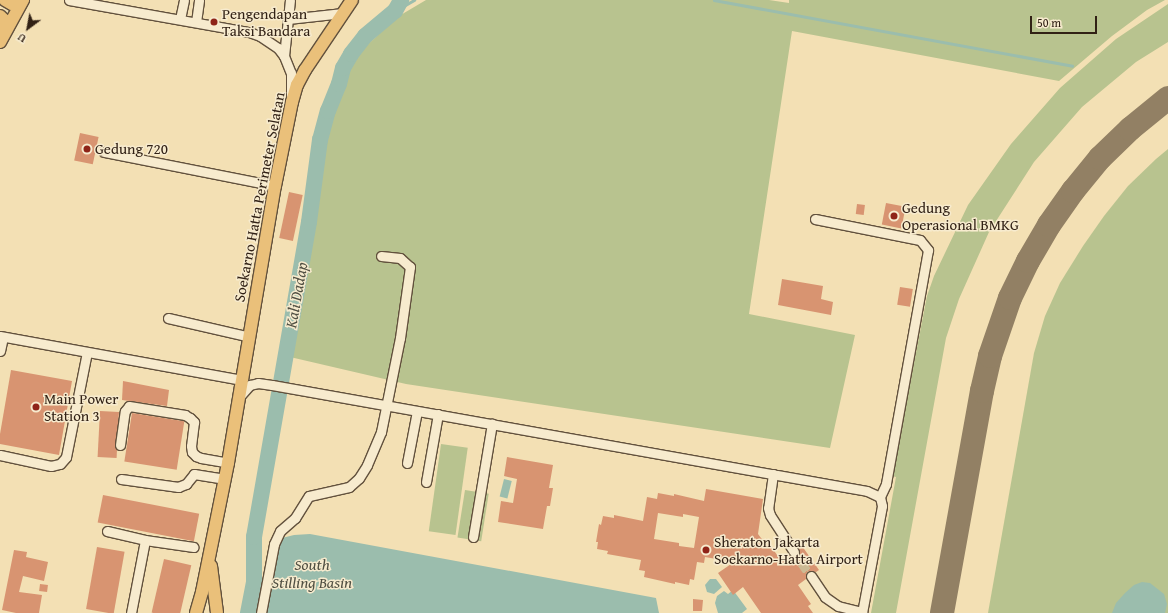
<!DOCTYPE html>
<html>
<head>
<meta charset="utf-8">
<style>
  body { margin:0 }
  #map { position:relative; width:1168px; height:613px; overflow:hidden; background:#f3e0b4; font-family:"Gentium Book Plus",serif }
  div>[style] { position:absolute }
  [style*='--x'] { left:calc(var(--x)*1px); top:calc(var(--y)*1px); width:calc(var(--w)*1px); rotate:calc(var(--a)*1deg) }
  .green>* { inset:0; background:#b8c38f; transform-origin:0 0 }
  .water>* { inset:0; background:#9bbdad; transform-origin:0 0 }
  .stream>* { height:2.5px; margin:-1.25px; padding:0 1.25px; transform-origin:1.25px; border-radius:1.25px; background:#9bbdad }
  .river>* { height:16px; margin:-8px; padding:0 8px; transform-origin:8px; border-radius:8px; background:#9bbdad }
  .taxiway>* { height:24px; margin:-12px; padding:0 12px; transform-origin:12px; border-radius:12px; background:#928064 }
  .building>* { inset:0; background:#d89471; transform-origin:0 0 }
  .minor-tunnel>* { height:9px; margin-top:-4.5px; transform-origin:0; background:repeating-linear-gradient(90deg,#ccba94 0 9px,transparent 0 13.5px) }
  .roads { filter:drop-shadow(1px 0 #62513d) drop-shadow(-1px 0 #62513d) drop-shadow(0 1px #62513d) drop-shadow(0 -1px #62513d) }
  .minor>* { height:9px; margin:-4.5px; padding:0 4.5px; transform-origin:4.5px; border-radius:4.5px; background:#f7ebce }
  .major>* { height:12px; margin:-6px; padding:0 6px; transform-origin:6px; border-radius:6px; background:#eac07a }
  .dots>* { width:11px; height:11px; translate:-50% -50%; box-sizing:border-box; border:2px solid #f7ebce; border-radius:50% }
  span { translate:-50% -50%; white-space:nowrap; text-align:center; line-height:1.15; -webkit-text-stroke:3px #f7ebce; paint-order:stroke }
  .poi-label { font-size:15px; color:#312115 }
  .left { translate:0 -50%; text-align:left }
  .street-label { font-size:15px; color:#312115 }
  .water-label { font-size:16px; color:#515043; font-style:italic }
  .north { position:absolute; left:8px; top:8px; width:40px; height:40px; -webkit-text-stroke:3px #f7ebce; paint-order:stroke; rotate:212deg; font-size:11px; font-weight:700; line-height:16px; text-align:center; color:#312115 }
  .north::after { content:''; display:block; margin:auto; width:14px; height:18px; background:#312115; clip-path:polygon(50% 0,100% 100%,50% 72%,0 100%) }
  .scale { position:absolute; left:1030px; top:16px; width:67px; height:18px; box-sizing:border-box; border:2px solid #312115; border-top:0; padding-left:5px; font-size:12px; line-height:14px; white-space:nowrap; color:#312115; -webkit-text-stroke:3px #f7ebce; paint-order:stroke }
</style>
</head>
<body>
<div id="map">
  <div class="green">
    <i style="clip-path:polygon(426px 0,769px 0,789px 3px,789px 0,1165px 0,1147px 10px,1112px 36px,1059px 81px,792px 31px,749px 314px,855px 335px,830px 448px,406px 384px,290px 357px,332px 113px,356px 55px,399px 16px)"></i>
    <i style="clip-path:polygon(1168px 4px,1168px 42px,1136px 62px,1082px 107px,1034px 162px,989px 232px,959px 299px,946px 338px,896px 613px,871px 613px,896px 477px,892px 476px,927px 296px,934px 276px,968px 205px,1011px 144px,1060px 88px,1116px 39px)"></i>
    <i style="clip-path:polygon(1168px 149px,1168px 613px,988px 613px,1034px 353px,1045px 316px,1060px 283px,1083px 246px,1104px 216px,1128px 186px,1156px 159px)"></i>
    <i style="left:441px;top:444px;width:27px;height:88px;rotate:8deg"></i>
    <i style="left:465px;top:490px;width:24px;height:48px;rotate:9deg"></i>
  </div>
  <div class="water">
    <i style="left:504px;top:479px;width:8px;height:18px;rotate:14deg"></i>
    <i style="clip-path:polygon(310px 534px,656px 598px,659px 613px,264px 613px,277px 552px,282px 538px,294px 535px)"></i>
    <i style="clip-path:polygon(710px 579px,716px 579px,722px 587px,714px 594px,707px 592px,705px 585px)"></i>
    <i style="clip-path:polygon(1142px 582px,1150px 583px,1164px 594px,1167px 604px,1165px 613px,1112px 613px,1116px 603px,1125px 593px,1134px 585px)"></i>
    <i style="clip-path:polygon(733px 590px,747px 609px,742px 613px,718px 613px,715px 603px,717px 596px,724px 591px,728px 594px)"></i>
  </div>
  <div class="stream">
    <i style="--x:714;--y:0;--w:364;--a:10.4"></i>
    <i style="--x:395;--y:11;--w:22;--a:-30"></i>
  </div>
  <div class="river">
    <i style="--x:248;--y:613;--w:32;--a:-79"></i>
    <i style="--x:254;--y:582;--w:45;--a:-90"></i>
    <i style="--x:254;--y:537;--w:320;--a:-80.1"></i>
    <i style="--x:309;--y:222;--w:83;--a:-82.4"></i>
    <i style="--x:320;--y:140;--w:30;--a:-75"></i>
    <i style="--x:328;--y:111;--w:29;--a:-68"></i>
    <i style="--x:339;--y:84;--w:16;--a:-76"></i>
    <i style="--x:343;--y:68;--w:16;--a:-60"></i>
    <i style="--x:351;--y:54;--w:23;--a:-52"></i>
    <i style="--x:365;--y:36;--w:39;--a:-40"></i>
    <i style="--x:395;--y:11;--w:13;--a:-61"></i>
  </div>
  <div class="taxiway">
    <i style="--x:942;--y:613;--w:226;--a:-79.8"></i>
    <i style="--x:982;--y:391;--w:36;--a:-77"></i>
    <i style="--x:990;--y:356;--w:61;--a:-71"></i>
    <i style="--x:1010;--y:298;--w:41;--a:-64.1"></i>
    <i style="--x:1028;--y:261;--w:42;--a:-59.7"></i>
    <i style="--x:1049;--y:225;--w:42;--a:-54.8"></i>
    <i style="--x:1073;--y:191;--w:43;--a:-50.7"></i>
    <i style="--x:1100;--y:158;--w:42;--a:-44"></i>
    <i style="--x:1130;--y:129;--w:49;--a:-39.2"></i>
  </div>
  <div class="building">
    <i style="left:80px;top:133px;width:19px;height:28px;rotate:12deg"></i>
    <i style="left:289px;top:192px;width:14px;height:47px;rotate:12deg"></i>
    <i style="left:886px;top:203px;width:20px;height:22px;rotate:11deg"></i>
    <i style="left:857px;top:204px;width:8px;height:10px;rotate:7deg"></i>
    <i style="clip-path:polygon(782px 279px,823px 286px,821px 299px,833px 302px,831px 315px,778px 305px)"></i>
    <i style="left:900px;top:287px;width:13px;height:18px;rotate:9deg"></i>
    <i style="clip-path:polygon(11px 370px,72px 381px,59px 455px,0 444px,0 434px)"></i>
    <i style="clip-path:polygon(123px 381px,169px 390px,167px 406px,122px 400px)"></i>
    <i style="left:100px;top:411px;width:19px;height:46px;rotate:3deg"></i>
    <i style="left:132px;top:413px;width:53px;height:49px;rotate:9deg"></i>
    <i style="clip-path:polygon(507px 457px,553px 465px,549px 488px,553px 488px,550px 506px,547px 506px,543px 529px,498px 522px,501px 501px,513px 503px,517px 479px,504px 476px)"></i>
    <i style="clip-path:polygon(evenodd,706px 489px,763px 499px,758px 534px,764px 542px,767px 540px,781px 561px,789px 555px,794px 558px,798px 557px,800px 552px,799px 549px,802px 546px,819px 570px,816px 572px,808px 571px,806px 574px,806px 579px,798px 585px,811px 604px,808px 606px,813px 613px,761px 613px,743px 587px,733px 595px,718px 573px,734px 562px,705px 557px,704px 563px,697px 562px,694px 580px,690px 579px,689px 585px,675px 582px,675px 584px,644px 577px,645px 571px,639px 570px,641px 560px,607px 554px,608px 551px,597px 549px,598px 542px,596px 542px,599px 524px,601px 525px,603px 516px,614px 518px,614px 515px,643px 521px,647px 497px,657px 499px,658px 493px,674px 496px,674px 494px,704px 501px,706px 489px,658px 513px,683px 517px,683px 514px,699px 517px,694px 548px,679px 546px,679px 543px,654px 539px,658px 513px)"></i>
    <i style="left:103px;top:495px;width:98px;height:28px;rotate:11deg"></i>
    <i style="left:97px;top:547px;width:28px;height:63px;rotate:10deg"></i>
    <i style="clip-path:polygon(14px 550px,27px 552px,26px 557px,48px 562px,44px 581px,23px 576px,19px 592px,42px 595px,39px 613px,16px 613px,2px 610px)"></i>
    <i style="left:164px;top:559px;width:28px;height:55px;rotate:13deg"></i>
    <i style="left:40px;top:584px;width:8px;height:7px;rotate:7deg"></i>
    <i style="clip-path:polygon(693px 599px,703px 600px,702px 611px,693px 611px)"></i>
  </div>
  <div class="minor-tunnel">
    <i style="--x:794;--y:552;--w:29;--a:55"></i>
  </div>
  <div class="roads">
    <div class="minor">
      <i style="--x:69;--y:0;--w:183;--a:10.1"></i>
      <i style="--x:249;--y:32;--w:12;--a:20"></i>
      <i style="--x:260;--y:36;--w:22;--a:34"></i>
      <i style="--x:278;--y:48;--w:10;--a:53"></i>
      <i style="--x:284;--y:56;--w:18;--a:68"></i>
      <i style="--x:291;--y:73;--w:22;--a:90"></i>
      <i style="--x:180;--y:19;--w:19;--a:-78"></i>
      <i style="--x:288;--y:19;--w:55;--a:-6.2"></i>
      <i style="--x:196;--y:22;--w:22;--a:-82"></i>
      <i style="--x:284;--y:56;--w:56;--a:-83.9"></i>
      <i style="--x:104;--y:152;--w:174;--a:11.2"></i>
      <i style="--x:815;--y:219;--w:107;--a:11.3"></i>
      <i style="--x:920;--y:240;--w:13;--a:51"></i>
      <i style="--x:928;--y:250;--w:238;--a:100.2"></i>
      <i style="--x:886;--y:484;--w:14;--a:115"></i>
      <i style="--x:168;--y:318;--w:84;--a:13"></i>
      <i style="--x:0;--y:336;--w:246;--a:10.3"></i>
      <i style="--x:0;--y:351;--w:14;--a:-78"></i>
      <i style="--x:240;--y:396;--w:15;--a:-48"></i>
      <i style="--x:250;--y:385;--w:8;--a:-14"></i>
      <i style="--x:258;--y:383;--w:14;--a:8"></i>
      <i style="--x:272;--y:385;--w:604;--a:10.1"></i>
      <i style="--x:867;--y:491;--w:14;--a:25"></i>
      <i style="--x:880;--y:497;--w:9;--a:77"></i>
      <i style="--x:882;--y:506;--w:109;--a:100.6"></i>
      <i style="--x:120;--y:445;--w:34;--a:-82"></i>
      <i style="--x:125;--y:411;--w:6;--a:-51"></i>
      <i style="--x:129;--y:406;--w:57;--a:9.1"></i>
      <i style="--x:185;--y:415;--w:6;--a:31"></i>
      <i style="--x:190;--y:418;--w:6;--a:45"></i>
      <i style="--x:194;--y:422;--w:24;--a:97"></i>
      <i style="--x:191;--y:446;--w:6;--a:81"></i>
      <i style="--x:192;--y:452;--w:6;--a:45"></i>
      <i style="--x:196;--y:456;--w:5;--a:22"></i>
      <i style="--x:201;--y:458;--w:27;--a:10"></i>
      <i style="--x:0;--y:455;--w:52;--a:12.2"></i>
      <i style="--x:51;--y:466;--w:9;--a:-13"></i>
      <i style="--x:60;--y:464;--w:9;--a:-49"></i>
      <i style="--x:66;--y:457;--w:107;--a:-78.7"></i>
      <i style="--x:407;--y:463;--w:53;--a:-79.1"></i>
      <i style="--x:773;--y:474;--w:34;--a:98"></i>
      <i style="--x:768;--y:508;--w:7;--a:74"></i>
      <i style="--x:770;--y:515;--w:44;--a:57"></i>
      <i style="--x:121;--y:479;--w:58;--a:8"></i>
      <i style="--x:178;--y:487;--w:9;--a:-21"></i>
      <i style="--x:186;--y:484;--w:13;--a:-51"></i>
      <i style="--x:194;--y:474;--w:30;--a:9"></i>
      <i style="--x:426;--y:482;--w:69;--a:-80"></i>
      <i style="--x:107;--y:531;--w:39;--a:13"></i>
      <i style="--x:145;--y:540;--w:49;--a:8.3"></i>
      <i style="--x:473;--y:537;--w:115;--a:-80.5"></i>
      <i style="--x:811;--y:576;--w:25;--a:56"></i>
      <i style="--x:825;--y:597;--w:16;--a:35"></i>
      <i style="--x:838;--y:606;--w:25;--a:14"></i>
      <i style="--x:131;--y:613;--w:74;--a:-79.1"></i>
      <i style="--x:261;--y:613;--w:70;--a:-79.3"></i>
      <i style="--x:274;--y:544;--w:14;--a:-65"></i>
      <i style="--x:280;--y:531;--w:20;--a:-41"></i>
      <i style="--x:295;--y:518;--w:26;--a:-58"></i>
      <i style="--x:309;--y:496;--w:41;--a:-12.7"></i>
      <i style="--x:349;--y:487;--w:13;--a:-42"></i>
      <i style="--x:359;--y:478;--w:15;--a:-58"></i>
      <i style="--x:367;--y:465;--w:36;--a:-67"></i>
      <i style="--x:381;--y:432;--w:96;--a:-78.6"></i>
      <i style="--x:400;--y:338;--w:72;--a:-82"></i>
      <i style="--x:410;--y:267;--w:13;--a:-138"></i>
      <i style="--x:400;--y:258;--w:19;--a:-174"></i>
    </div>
    <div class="major">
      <i style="--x:5;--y:0;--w:8;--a:30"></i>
      <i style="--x:12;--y:4;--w:6;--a:-39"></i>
      <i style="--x:0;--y:16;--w:6;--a:45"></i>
      <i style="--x:4;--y:20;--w:12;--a:110"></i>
      <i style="--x:0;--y:42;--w:48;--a:-61.3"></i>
      <i style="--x:211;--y:566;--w:47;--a:82.7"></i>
      <i style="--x:196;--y:613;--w:22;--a:-74"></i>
      <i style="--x:202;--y:592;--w:132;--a:-78.6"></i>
      <i style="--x:228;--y:463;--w:281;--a:-80.4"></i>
      <i style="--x:275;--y:186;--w:86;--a:-78.6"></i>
      <i style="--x:292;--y:102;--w:18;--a:-74"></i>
      <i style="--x:297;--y:85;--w:17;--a:-62"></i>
      <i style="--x:305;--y:70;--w:84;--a:-56.1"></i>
    </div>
  </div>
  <div class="dots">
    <i style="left:214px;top:22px;background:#8f2418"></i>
    <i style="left:87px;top:149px;background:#8f2418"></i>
    <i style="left:894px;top:216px;background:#8f2418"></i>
    <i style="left:36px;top:407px;background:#8f2418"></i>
    <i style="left:706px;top:550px;background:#8f2418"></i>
  </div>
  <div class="poi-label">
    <span class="left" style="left:222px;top:22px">Pengendapan<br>Taksi Bandara</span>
    <span class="left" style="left:95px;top:149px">Gedung 720</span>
    <span class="left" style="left:902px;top:216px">Gedung<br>Operasional BMKG</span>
    <span class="left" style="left:44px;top:407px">Main Power<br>Station 3</span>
    <span class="left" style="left:714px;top:550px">Sheraton Jakarta<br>Soekarno-Hatta Airport</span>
  </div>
  <div class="street-label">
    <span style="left:259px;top:197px;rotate:-79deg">Soekarno Hatta Perimeter Selatan</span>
  </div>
  <div class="water-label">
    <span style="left:296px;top:295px;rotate:-80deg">Kali Dadap</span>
    <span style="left:312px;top:573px">South<br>Stilling Basin</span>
  </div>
  <div class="north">U</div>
  <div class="scale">50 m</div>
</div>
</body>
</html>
